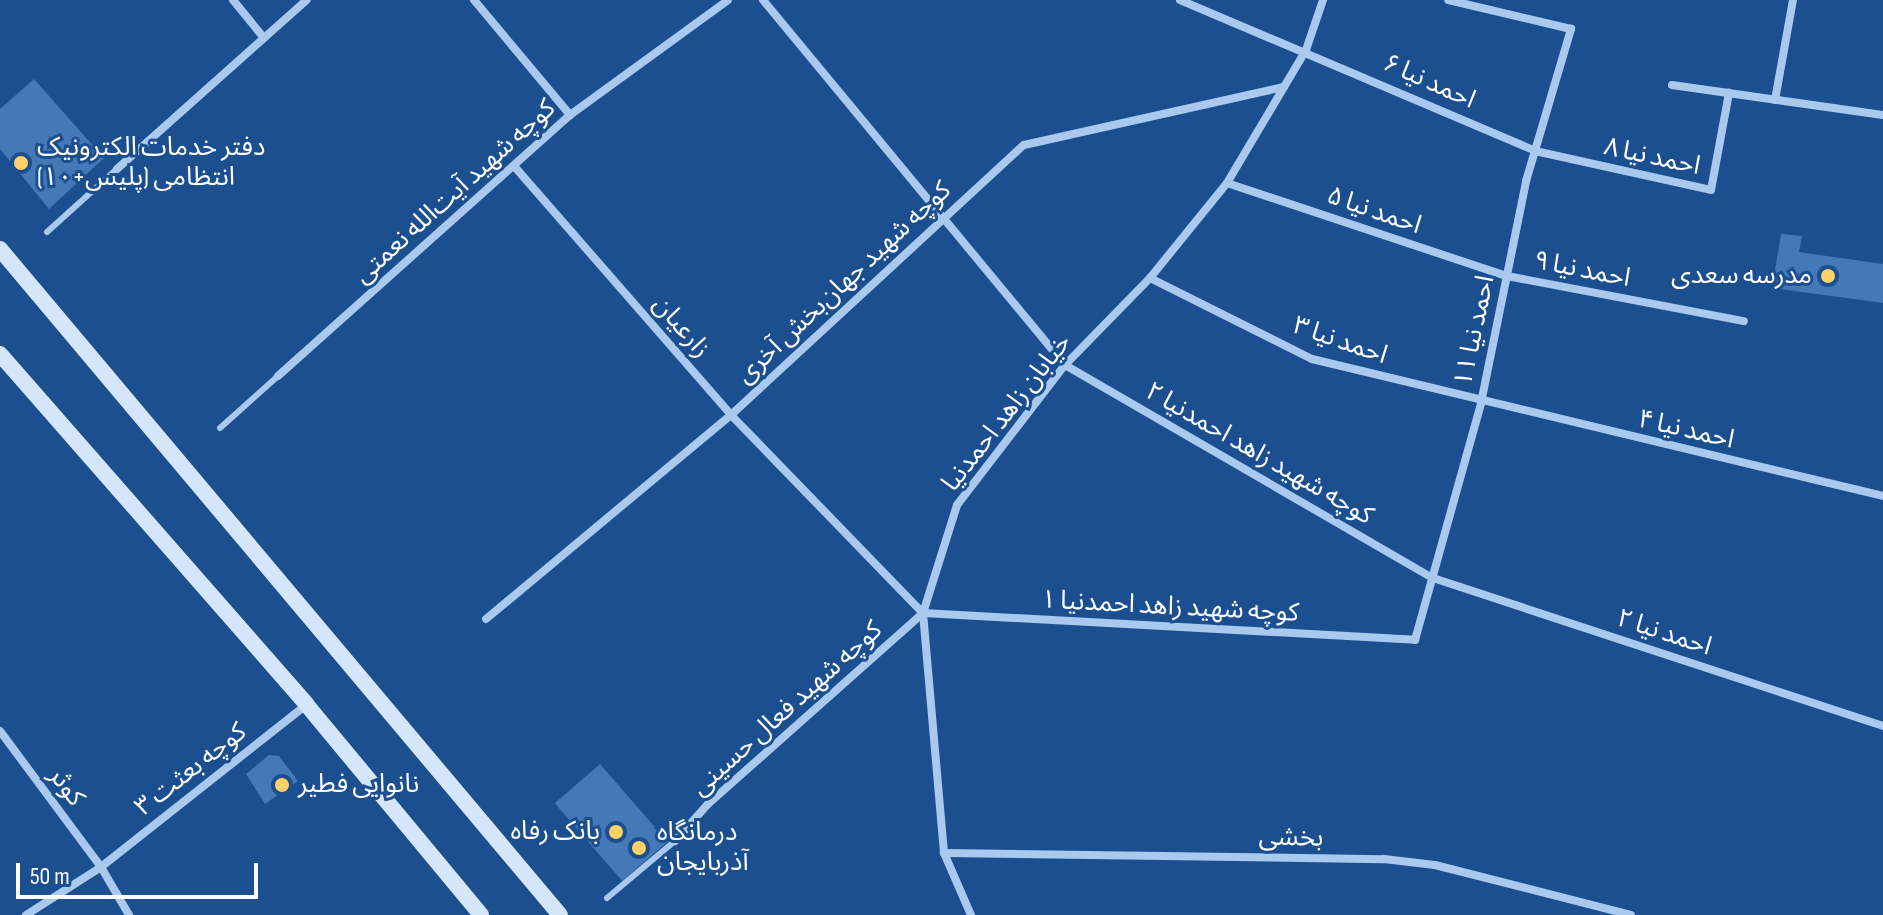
<!DOCTYPE html>
<html>
<head>
<meta charset="utf-8">
<style>
  body { margin:0 }
  #map { position:relative; width:1883px; height:915px; overflow:hidden; background:#1b4f8f; font-family:"Sofia Sans Condensed","Noto Sans Arabic",sans-serif }
  div>[style] { position:absolute }
  [style*='--x'] { left:calc(var(--x)*1px); top:calc(var(--y)*1px); width:calc(var(--w)*1px); rotate:calc(var(--a)*1deg) }
  .building>* { inset:0; background:#4478b7; transform-origin:0 0 }
  .service>* { height:6px; margin:-3px; padding:0 3px; transform-origin:3px; border-radius:3px; background:#a9c9ee }
  .minor>* { height:8px; margin:-4px; padding:0 4px; transform-origin:4px; border-radius:4px; background:#a9c9ee }
  .secondary>* { height:16px; margin:-8px; padding:0 8px; transform-origin:8px; border-radius:8px; background:#d6e6fa }
  .dots>* { width:22px; height:22px; translate:-50% -50%; box-sizing:border-box; border:4px solid #1b4f8f; border-radius:50% }
  span { translate:-50% -50%; white-space:nowrap; text-align:center; line-height:1.15; -webkit-text-stroke:6px #1b4f8f; paint-order:stroke }
  .street-label { font-size:26px; color:#fff }
  .poi-label { font-size:26px; color:#fff }
  .left { translate:0 -50%; text-align:left }
  .right { translate:-100% -50%; text-align:right }
  .scale { position:absolute; left:16px; top:863px; width:242px; height:36px; box-sizing:border-box; border:4px solid #fff; border-top:0; padding-left:10px; font-size:24px; line-height:28px; white-space:nowrap; color:#fff; -webkit-text-stroke:6px #1b4f8f; paint-order:stroke }
</style>
</head>
<body>
<div id="map">
  <div class="building">
    <i style="clip-path:polygon(34px 79px,104px 158px,49px 209px,0 149px,0 109px)"></i>
    <i style="clip-path:polygon(1781px 234px,1802px 236px,1799px 252px,1883px 264px,1883px 303px,1772px 288px)"></i>
    <i style="clip-path:polygon(269px 755px,279px 756px,298px 781px,265px 804px,246px 774px)"></i>
    <i style="left:600px;top:764px;width:103px;height:60px;rotate:49deg"></i>
  </div>
  <div class="service">
    <i style="--x:47;--y:232;--w:94;--a:-42"></i>
    <i style="--x:220;--y:428;--w:78;--a:-41.9"></i>
    <i style="--x:607;--y:898;--w:89;--a:-40"></i>
  </div>
  <div class="minor">
    <i style="--x:233;--y:0;--w:49;--a:50.8"></i>
    <i style="--x:474;--y:0;--w:150;--a:50.1"></i>
    <i style="--x:763;--y:0;--w:474;--a:50.4"></i>
    <i style="--x:1065;--y:365;--w:425;--a:30.1"></i>
    <i style="--x:1433;--y:578;--w:474;--a:18.2"></i>
    <i style="--x:1180;--y:0;--w:386;--a:23"></i>
    <i style="--x:1535;--y:151;--w:180;--a:12.5"></i>
    <i style="--x:1711;--y:190;--w:99;--a:-79.5"></i>
    <i style="--x:1672;--y:85;--w:213;--a:8.1"></i>
    <i style="--x:1775;--y:100;--w:102;--a:-79.8"></i>
    <i style="--x:514;--y:166;--w:330;--a:48.9"></i>
    <i style="--x:731;--y:415;--w:276;--a:45.9"></i>
    <i style="--x:117;--y:169;--w:254;--a:-41.7"></i>
    <i style="--x:1227;--y:183;--w:295;--a:18.4"></i>
    <i style="--x:1507;--y:276;--w:241;--a:10.8"></i>
    <i style="--x:1150;--y:278;--w:181;--a:26.6"></i>
    <i style="--x:1312;--y:359;--w:587;--a:13.49"></i>
    <i style="--x:278;--y:376;--w:392;--a:-41.8"></i>
    <i style="--x:570;--y:115;--w:195;--a:-36"></i>
    <i style="--x:923;--y:613;--w:493;--a:3.1"></i>
    <i style="--x:1415;--y:640;--w:246;--a:-74.4"></i>
    <i style="--x:1481;--y:403;--w:227;--a:-78.5"></i>
    <i style="--x:1526;--y:181;--w:159;--a:-73.5"></i>
    <i style="--x:1571;--y:29;--w:126;--a:-166.7"></i>
    <i style="--x:486;--y:619;--w:319;--a:-39.8"></i>
    <i style="--x:731;--y:415;--w:398;--a:-42.7"></i>
    <i style="--x:1024;--y:145;--w:266;--a:-12.6"></i>
    <i style="--x:0;--y:731;--w:169;--a:53.4"></i>
    <i style="--x:101;--y:867;--w:56;--a:59.7"></i>
    <i style="--x:675;--y:841;--w:50;--a:-48.3"></i>
    <i style="--x:708;--y:804;--w:288;--a:-41.6"></i>
    <i style="--x:944;--y:853;--w:440;--a:0.8"></i>
    <i style="--x:1384;--y:859;--w:51;--a:6.7"></i>
    <i style="--x:1435;--y:865;--w:202;--a:14.3"></i>
    <i style="--x:26;--y:915;--w:89;--a:-32.6"></i>
    <i style="--x:101;--y:867;--w:261;--a:-38.3"></i>
    <i style="--x:971;--y:915;--w:68;--a:-113.5"></i>
    <i style="--x:944;--y:853;--w:241;--a:-95"></i>
    <i style="--x:923;--y:613;--w:113;--a:-72.5"></i>
    <i style="--x:957;--y:505;--w:177;--a:-52.4"></i>
    <i style="--x:1065;--y:365;--w:122;--a:-45.7"></i>
    <i style="--x:1150;--y:278;--w:122;--a:-51"></i>
    <i style="--x:1227;--y:183;--w:155;--a:-59.3"></i>
    <i style="--x:1306;--y:50;--w:53;--a:-71.2"></i>
  </div>
  <div class="secondary">
    <i style="--x:0;--y:249;--w:870;--a:49.94"></i>
    <i style="--x:0;--y:354;--w:465;--a:48.8"></i>
    <i style="--x:306;--y:704;--w:274;--a:50.3"></i>
  </div>
  <div class="dots">
    <i style="left:21px;top:163px;background:#ffd166"></i>
    <i style="left:1828px;top:276px;background:#ffd166"></i>
    <i style="left:282px;top:785px;background:#ffd166"></i>
    <i style="left:616px;top:832px;background:#ffd166"></i>
    <i style="left:639px;top:848px;background:#ffd166"></i>
  </div>
  <div class="street-label">
    <span style="left:1429px;top:82px;rotate:24deg">احمد نیا ۶</span>
    <span style="left:1652px;top:157px;rotate:12deg">احمد نیا ۸</span>
    <span style="left:455px;top:192px;rotate:-42deg">کوچه شهید آیت‌الله نعمتی</span>
    <span style="left:1374px;top:211px;rotate:19deg">احمد نیا ۵</span>
    <span style="left:1582px;top:270px;rotate:11deg">احمد نیا ۹</span>
    <span style="left:844px;top:283px;rotate:-43deg">کوچه شهید جهان‌بخش آخری</span>
    <span style="left:681px;top:327px;rotate:49deg">زارعیان</span>
    <span style="left:1475px;top:331px;rotate:-78deg">احمد نیا ۱۱</span>
    <span style="left:1340px;top:341px;rotate:19deg">احمد نیا ۳</span>
    <span style="left:1007px;top:413px;rotate:-52deg">خیابان زاهد احمدنیا</span>
    <span style="left:1686px;top:430px;rotate:13deg">احمد نیا ۴</span>
    <span style="left:1259px;top:454px;rotate:30deg">کوچه شهید زاهد احمدنیا ۲</span>
    <span style="left:1170px;top:607px;rotate:3deg">کوچه شهید زاهد احمدنیا ۱</span>
    <span style="left:1664px;top:633px;rotate:18deg">احمد نیا ۲</span>
    <span style="left:787px;top:709px;rotate:-42deg">کوچه شهید فعال حسینی</span>
    <span style="left:191px;top:770px;rotate:-38deg">کوچه بعثت ۳</span>
    <span style="left:66px;top:787px;rotate:53deg">کوثر</span>
    <span style="left:1291px;top:838px;rotate:1deg">بخشی</span>
  </div>
  <div class="poi-label">
    <span class="left" style="left:37px;top:163px">دفتر خدمات الکترونیک<br>انتظامی (پلیس+۱۰)</span>
    <span class="right" style="left:1812px;top:276px">مدرسه سعدی</span>
    <span class="left" style="left:298px;top:785px">نانوایی فطیر</span>
    <span class="right" style="left:600px;top:832px">بانک رفاه</span>
    <span class="left" style="left:657px;top:848px">درمانگاه<br>آذربایجان</span>
  </div>
  <div class="scale">50 m</div>
</div>
</body>
</html>
